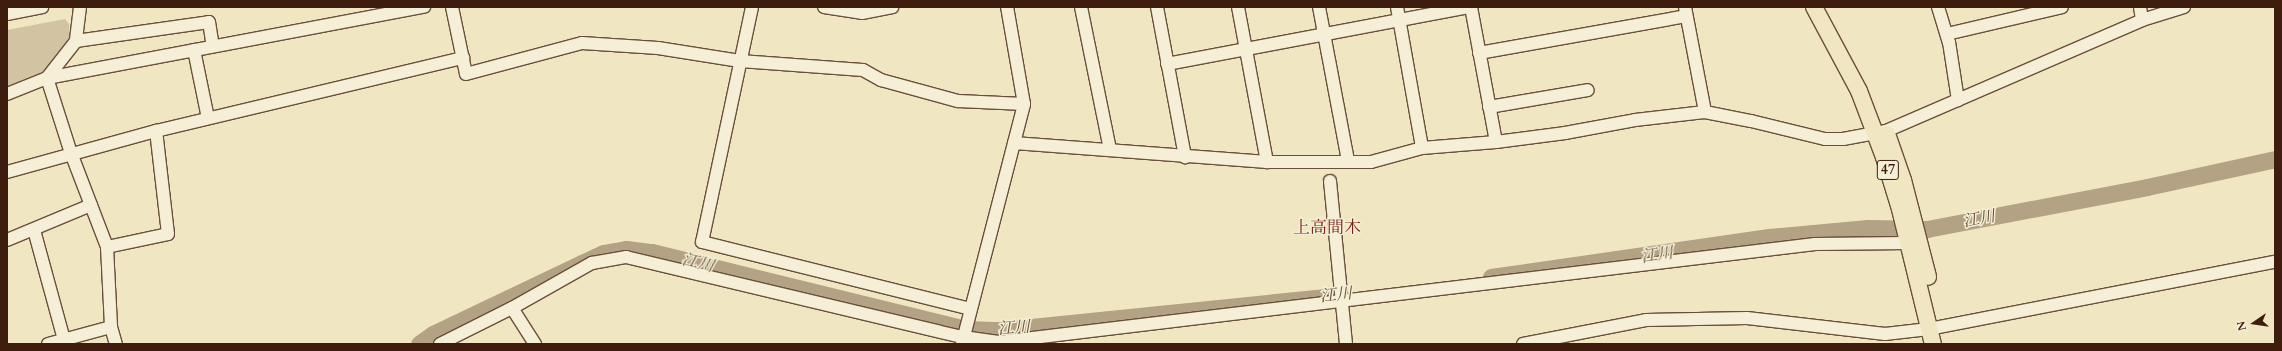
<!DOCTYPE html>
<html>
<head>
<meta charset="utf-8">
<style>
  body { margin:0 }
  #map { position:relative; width:2282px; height:351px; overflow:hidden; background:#f0e6c1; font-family:Cardo,"Noto Serif JP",serif }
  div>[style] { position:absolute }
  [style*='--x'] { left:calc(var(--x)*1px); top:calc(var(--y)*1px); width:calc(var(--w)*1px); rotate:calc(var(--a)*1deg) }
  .green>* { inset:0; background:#d2c4a3 }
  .river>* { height:17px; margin:-8.5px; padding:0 8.5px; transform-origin:8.5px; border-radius:8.5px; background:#b3a284 }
  .roads { filter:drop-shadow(1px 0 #6a4f3b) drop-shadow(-1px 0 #6a4f3b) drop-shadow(0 1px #6a4f3b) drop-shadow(0 -1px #6a4f3b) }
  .minor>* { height:12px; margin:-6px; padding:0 6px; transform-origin:6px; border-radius:6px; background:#f5efd7 }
  .major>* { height:16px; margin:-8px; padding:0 8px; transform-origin:8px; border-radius:8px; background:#f0e6c1 }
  span { translate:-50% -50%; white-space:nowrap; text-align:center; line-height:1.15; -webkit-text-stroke:3px #f5efd7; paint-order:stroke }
  .shield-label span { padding:1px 3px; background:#f5efd7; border:1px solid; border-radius:3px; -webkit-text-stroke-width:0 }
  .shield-label { font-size:14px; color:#3e1d0e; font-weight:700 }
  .water-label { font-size:16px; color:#674c37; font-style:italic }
  .quarter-label { font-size:17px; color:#7a1f14 }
  .frame { position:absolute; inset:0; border:8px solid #3e1d0e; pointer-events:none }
  .north { position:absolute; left:2234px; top:303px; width:40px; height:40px; -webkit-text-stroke:3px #f5efd7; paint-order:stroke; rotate:257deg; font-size:11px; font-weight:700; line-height:16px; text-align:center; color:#3e1d0e }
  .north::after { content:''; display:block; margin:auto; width:14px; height:18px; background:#3e1d0e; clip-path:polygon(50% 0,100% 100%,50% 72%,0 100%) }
</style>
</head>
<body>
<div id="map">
  <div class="green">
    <i style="clip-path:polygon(65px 19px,69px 24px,70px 40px,44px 75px,7px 91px,7px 30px)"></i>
  </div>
  <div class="river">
    <i style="--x:1491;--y:277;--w:281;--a:-8.2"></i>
    <i style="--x:1769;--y:237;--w:99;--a:-5.2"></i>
    <i style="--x:1868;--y:228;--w:59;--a:1"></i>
    <i style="--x:1927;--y:229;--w:224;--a:-10.8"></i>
    <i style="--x:2147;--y:187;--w:131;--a:-12.3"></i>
    <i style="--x:419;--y:344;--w:17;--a:-36"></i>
    <i style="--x:433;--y:334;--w:165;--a:-25.5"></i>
    <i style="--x:582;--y:263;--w:23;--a:-25"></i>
    <i style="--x:603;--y:253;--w:23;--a:-10"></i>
    <i style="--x:626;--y:249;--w:26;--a:7"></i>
    <i style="--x:652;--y:252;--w:322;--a:13.8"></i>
    <i style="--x:965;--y:329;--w:35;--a:2"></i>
    <i style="--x:1000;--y:330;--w:328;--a:-5.8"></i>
  </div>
  <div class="roads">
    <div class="minor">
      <i style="--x:80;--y:7;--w:34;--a:97"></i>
      <i style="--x:76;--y:41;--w:47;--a:128.1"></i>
      <i style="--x:47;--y:78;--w:79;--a:72.3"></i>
      <i style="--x:71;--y:153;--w:101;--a:69"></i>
      <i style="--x:107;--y:247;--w:80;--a:87.1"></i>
      <i style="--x:111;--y:327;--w:18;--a:74"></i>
      <i style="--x:452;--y:7;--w:68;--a:78.2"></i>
      <i style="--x:466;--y:74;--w:120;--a:-15"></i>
      <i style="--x:582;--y:43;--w:76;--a:3.8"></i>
      <i style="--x:658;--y:48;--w:83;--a:9"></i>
      <i style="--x:740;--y:61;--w:123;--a:4.2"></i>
      <i style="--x:863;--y:70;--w:21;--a:29"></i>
      <i style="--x:881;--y:80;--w:80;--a:15.3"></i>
      <i style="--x:958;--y:101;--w:66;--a:2.6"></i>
      <i style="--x:752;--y:7;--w:240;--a:102"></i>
      <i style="--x:702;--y:242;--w:276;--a:14"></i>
      <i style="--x:824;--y:7;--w:38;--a:9"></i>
      <i style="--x:862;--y:13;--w:31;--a:-11"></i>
      <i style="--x:1081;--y:7;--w:146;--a:78.5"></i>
      <i style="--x:1157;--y:7;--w:153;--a:79.4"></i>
      <i style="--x:1238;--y:7;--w:158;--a:79.4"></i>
      <i style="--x:1319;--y:7;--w:157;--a:79.3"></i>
      <i style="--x:1397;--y:7;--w:143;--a:79.9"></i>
      <i style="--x:1471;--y:7;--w:137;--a:79.5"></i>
      <i style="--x:1685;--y:7;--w:107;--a:79.2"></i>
      <i style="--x:1938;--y:7;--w:37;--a:73"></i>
      <i style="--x:1949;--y:42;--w:59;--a:81.2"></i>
      <i style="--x:2140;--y:7;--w:13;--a:81"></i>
      <i style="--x:7;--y:14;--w:36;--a:-11"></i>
      <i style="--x:1947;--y:34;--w:118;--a:-13.2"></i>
      <i style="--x:76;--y:41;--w:134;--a:-8.1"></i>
      <i style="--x:209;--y:22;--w:24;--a:81"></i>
      <i style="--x:194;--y:50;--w:69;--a:78.4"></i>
      <i style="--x:1479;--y:53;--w:210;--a:-10.1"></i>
      <i style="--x:1167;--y:64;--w:307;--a:-10.7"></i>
      <i style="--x:7;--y:94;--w:43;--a:-21.8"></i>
      <i style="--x:47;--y:78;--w:384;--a:-10.7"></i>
      <i style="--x:1489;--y:107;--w:100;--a:-9.7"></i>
      <i style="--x:1014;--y:143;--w:254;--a:4.3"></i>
      <i style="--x:1267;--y:162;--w:104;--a:0"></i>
      <i style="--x:1371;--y:162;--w:53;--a:-15.4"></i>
      <i style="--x:1422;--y:148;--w:74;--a:-4.6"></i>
      <i style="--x:1496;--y:142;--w:70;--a:-7.4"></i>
      <i style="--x:1565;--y:133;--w:71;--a:-10.5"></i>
      <i style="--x:1635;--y:120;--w:70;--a:-6.5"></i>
      <i style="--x:1705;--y:112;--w:47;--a:11.1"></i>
      <i style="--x:1751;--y:121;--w:76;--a:13.7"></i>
      <i style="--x:1825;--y:139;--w:18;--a:0"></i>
      <i style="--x:1843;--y:139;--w:44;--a:-10.5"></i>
      <i style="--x:1886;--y:131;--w:279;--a:-23.4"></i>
      <i style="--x:2142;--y:20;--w:44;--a:-17.2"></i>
      <i style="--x:7;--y:172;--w:155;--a:-15.4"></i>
      <i style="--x:156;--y:131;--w:316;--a:-13.4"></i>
      <i style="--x:1330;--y:181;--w:164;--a:84.4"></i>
      <i style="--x:34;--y:230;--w:114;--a:74.7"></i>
      <i style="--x:7;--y:240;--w:91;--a:-22.6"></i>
      <i style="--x:107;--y:247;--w:62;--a:-12"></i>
      <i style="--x:168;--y:234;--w:104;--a:-96.6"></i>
      <i style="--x:512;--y:308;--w:43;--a:57.4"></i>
      <i style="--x:48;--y:344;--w:65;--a:-15.1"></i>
      <i style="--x:440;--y:344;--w:80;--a:-26.6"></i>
      <i style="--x:512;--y:308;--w:92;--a:-29.4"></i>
      <i style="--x:592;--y:263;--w:35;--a:-10"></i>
      <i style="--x:626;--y:257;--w:346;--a:13.4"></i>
      <i style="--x:963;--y:337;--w:36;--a:8"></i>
      <i style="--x:999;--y:342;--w:822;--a:-6.85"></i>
      <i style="--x:1815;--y:244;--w:93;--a:-0.6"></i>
      <i style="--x:962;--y:344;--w:248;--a:-75.5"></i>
      <i style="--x:1024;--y:104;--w:98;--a:-99.9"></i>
      <i style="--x:1523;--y:344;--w:125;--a:-11"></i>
      <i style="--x:1646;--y:320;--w:101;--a:-1.1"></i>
      <i style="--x:1747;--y:318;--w:139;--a:6.6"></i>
      <i style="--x:1885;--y:334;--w:44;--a:-6.5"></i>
      <i style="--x:1929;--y:329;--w:352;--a:-11"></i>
    </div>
    <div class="major">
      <i style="--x:1814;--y:7;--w:95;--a:61.8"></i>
      <i style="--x:1859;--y:91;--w:71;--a:69.3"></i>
      <i style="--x:1884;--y:157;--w:54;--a:72.9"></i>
      <i style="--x:1900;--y:209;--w:139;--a:76.3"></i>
      <i style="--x:1887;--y:134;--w:49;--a:70.8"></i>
      <i style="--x:1903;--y:180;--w:100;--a:75.5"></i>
    </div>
  </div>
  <div class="shield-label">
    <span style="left:1888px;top:170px">47</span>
  </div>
  <div class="water-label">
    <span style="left:1979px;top:219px;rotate:-11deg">江川</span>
    <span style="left:1657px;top:255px;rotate:-8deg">江川</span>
    <span style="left:698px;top:263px;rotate:14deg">江川</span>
    <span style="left:1336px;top:295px;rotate:-6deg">江川</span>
    <span style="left:1014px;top:328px;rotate:-4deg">江川</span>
  </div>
  <div class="quarter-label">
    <span style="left:1327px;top:228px">上高間木</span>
  </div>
  <div class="frame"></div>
  <div class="north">N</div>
</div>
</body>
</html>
